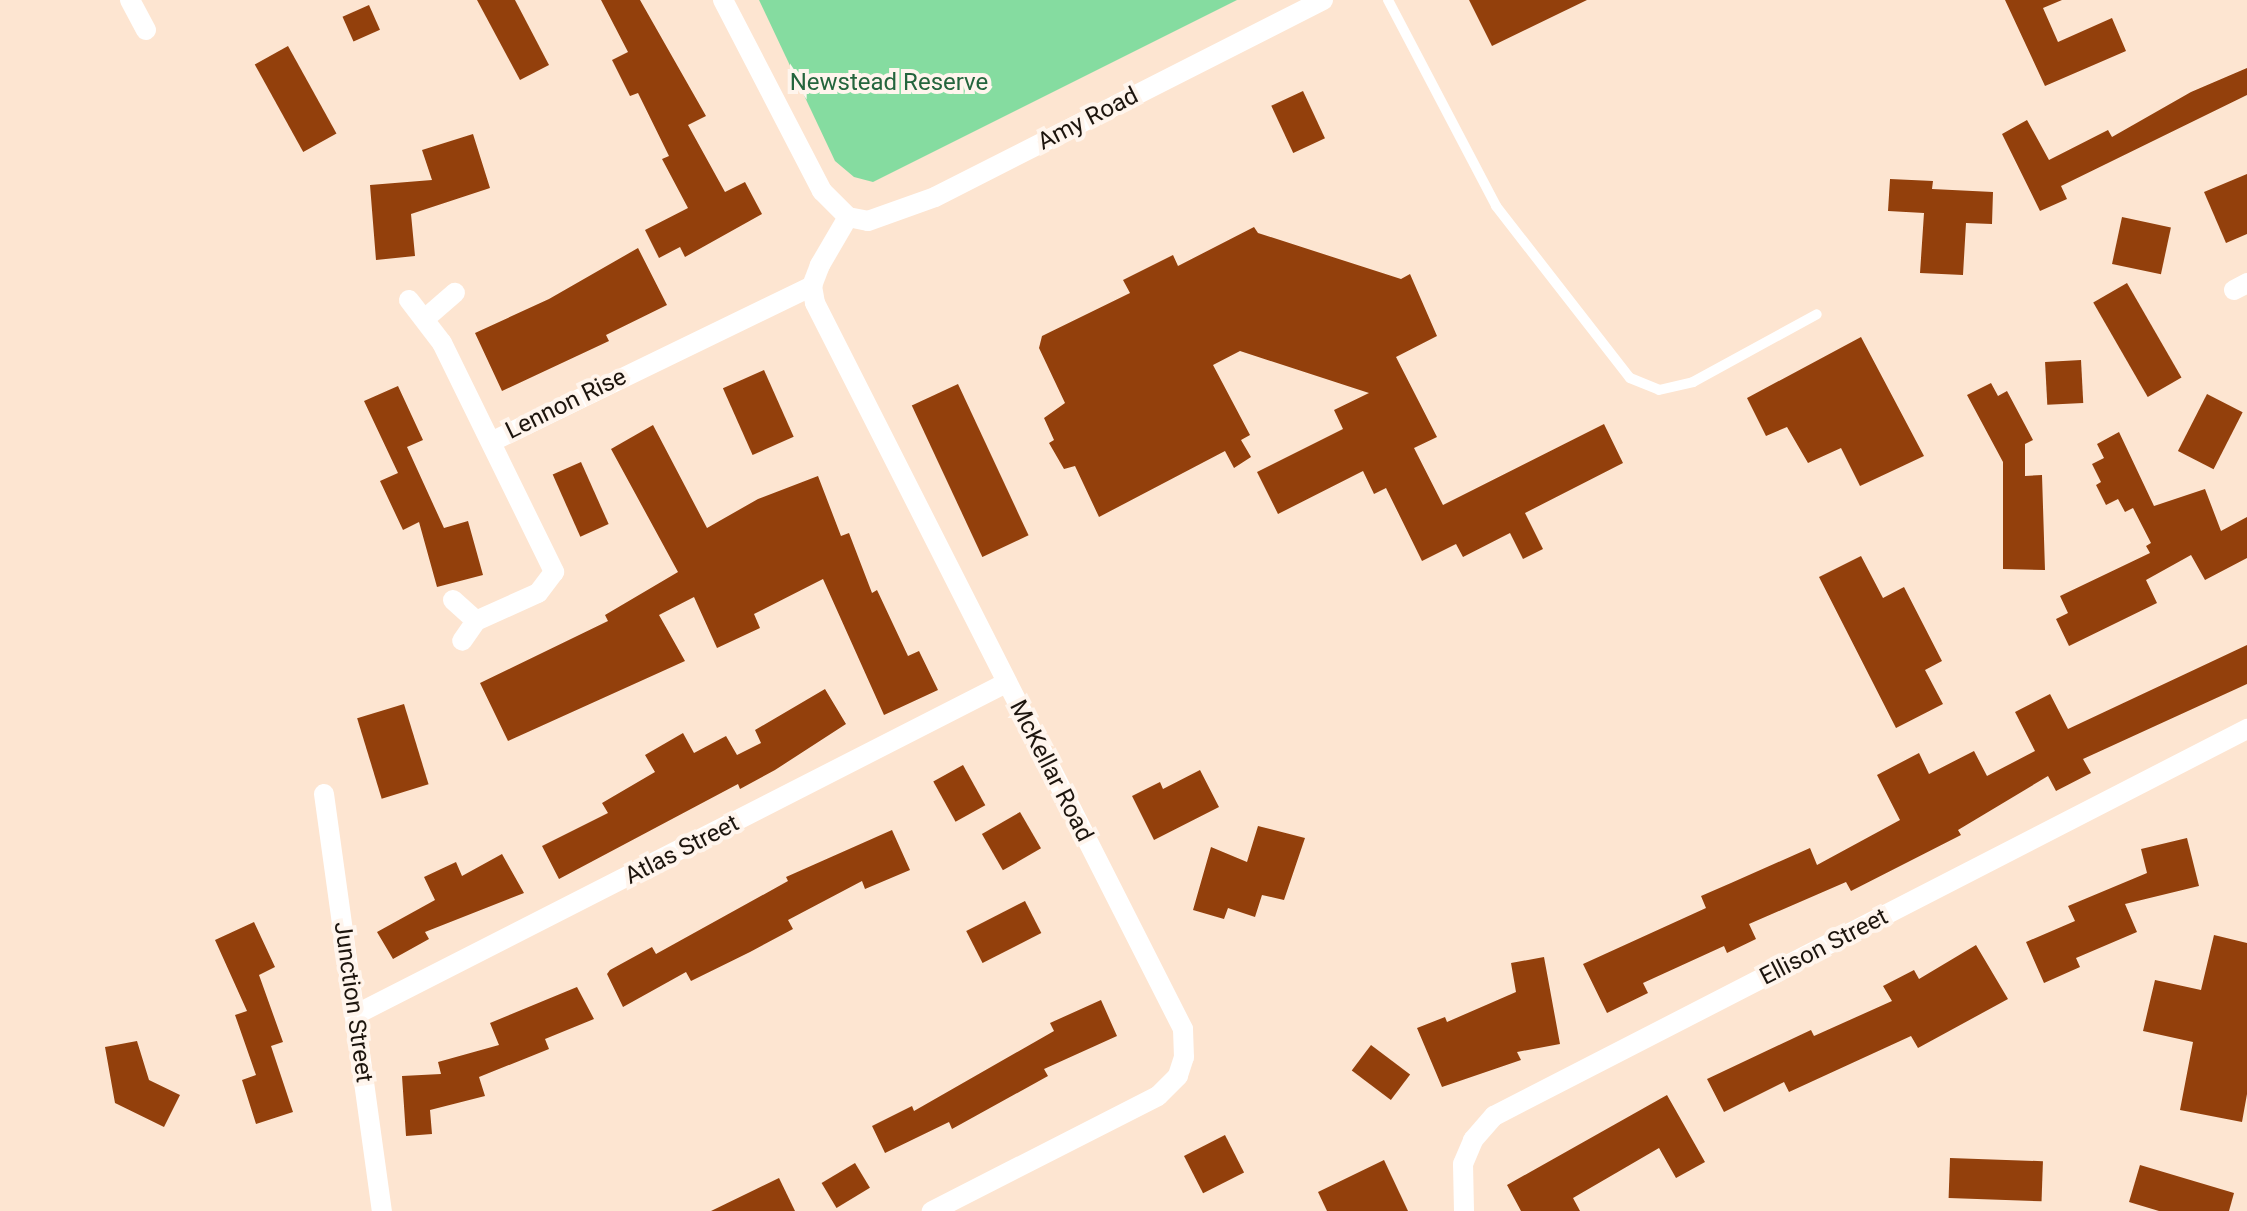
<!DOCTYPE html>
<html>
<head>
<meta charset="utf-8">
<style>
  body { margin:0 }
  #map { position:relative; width:2247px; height:1211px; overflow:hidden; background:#fde5d1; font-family:Roboto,sans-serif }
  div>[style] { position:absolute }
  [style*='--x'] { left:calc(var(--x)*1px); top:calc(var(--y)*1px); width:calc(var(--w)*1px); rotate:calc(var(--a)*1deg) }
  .green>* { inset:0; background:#85dca0 }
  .building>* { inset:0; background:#93400c; transform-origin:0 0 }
  .lane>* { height:10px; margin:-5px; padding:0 5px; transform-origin:5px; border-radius:5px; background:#fff }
  .street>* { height:20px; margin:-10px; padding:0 10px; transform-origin:10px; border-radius:10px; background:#fff }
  span { translate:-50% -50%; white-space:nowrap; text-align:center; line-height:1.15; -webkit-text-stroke:8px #fff5ed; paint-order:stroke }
  .park-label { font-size:24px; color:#24653d }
  .street-label { font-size:24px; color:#1d150e }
</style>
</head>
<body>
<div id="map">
  <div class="green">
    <i style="clip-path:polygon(759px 0,1237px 0,873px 182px,854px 177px,835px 161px)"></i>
  </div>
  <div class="building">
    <i style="clip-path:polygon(477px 0,515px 0,549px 65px,520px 80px)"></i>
    <i style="clip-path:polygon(601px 0,640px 0,706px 116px,688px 125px,725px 192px,745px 182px,762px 214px,685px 257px,680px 247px,659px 258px,645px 230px,688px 208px,662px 159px,669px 156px,638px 93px,630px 96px,612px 60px,628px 52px)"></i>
    <i style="clip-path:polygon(1469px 0,1587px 0,1492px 46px)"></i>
    <i style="clip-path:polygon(2005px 0,2062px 0,2043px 8px,2058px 42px,2112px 18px,2126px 51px,2045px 86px)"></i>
    <i style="left:369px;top:5px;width:27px;height:29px;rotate:66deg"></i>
    <i style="left:288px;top:46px;width:100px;height:38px;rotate:61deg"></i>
    <i style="clip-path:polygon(2247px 68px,2247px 95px,2061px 186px,2067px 199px,2040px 211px,2002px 134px,2027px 120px,2049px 160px,2108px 130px,2112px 137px,2191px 92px)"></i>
    <i style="left:1303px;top:91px;width:52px;height:35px;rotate:65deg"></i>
    <i style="clip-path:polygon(473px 134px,490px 188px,411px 214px,415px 256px,376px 260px,370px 185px,432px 180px,422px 150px)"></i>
    <i style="clip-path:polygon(2247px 174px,2247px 234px,2226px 243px,2204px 192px)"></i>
    <i style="clip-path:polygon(1890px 179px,1933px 181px,1932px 189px,1993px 192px,1992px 224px,1966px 223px,1963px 275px,1920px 273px,1924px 213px,1888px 211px)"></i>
    <i style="left:2122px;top:217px;width:50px;height:48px;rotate:12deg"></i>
    <i style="clip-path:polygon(1254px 227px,1258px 233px,1401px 279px,1410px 274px,1437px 336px,1396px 357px,1437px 437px,1414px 448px,1443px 505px,1604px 424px,1623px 463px,1525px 513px,1543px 549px,1523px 559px,1510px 533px,1463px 557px,1456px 544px,1422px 561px,1386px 488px,1374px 494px,1363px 471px,1278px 514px,1257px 472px,1343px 429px,1334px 410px,1369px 393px,1240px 351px,1213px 365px,1250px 435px,1241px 440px,1251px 457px,1234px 468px,1225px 451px,1099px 517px,1075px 466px,1064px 469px,1049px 443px,1054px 440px,1044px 418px,1065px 403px,1039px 348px,1042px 336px,1130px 293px,1123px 280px,1173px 255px,1178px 266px)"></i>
    <i style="clip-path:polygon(638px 248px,667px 305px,606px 335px,609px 341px,502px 391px,475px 333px,549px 299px)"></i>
    <i style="left:2127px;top:283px;width:109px;height:39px;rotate:60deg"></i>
    <i style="clip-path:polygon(1861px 337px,1924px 456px,1860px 486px,1841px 448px,1808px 463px,1787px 427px,1766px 436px,1747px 398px)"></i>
    <i style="left:2081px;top:360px;width:43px;height:36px;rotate:87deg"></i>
    <i style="left:764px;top:370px;width:73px;height:45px;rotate:66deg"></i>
    <i style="clip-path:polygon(1991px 383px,1998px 396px,2007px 391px,2033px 440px,2025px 444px,2025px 476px,2042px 475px,2045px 570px,2003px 569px,2003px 462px,1967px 395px)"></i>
    <i style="left:958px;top:384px;width:167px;height:51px;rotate:65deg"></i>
    <i style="clip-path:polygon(398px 386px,423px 440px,407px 447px,444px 528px,468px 521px,483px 575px,437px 587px,419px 522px,403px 530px,380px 481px,398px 473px,364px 401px)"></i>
    <i style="left:2207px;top:394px;width:40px;height:64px;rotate:27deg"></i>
    <i style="clip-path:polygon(653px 425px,707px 528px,758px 499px,818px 476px,841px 536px,849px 533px,872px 593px,877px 590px,908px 656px,919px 651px,938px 690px,884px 715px,823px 579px,754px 614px,760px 628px,717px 648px,694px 597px,659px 615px,685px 661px,508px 741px,480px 683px,608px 621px,605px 615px,678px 572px,611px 449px)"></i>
    <i style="clip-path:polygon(2119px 432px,2154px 506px,2205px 489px,2221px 531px,2247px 517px,2247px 558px,2205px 580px,2191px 555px,2146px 580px,2157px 603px,2069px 646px,2056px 619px,2068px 613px,2060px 596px,2150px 553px,2146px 546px,2151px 543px,2133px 508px,2125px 512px,2118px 499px,2106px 505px,2096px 485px,2101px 482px,2092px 464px,2104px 458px,2097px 444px)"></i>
    <i style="left:581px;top:462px;width:68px;height:31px;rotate:66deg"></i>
    <i style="clip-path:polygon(1861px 556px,1883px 598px,1904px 587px,1942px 661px,1925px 670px,1943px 704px,1896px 728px,1819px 577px)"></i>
    <i style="clip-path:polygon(2247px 645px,2247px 684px,2083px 759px,2091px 773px,2056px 791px,2048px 776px,1958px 830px,1961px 835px,1851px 891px,1846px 882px,1749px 924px,1756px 939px,1727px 953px,1724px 946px,1643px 983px,1648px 993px,1607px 1013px,1583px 964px,1706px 908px,1701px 896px,1731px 883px,1810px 848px,1817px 865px,1900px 820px,1877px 775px,1919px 753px,1929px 774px,1974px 751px,1987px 776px,2035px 751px,2015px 712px,2050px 694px,2068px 729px)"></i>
    <i style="clip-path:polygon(825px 689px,846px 724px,775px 770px,740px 789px,738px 784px,559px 879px,542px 846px,608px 813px,602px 803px,655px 772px,645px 755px,683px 733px,694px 753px,726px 736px,737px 755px,761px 743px,755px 730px)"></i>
    <i style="left:404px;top:704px;width:84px;height:49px;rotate:73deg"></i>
    <i style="left:963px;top:765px;width:46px;height:34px;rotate:61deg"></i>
    <i style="clip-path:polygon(1200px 770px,1219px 807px,1154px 840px,1132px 796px,1160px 782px,1163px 789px)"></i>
    <i style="left:1020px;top:812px;width:42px;height:44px;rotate:60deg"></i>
    <i style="clip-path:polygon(1258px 826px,1305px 838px,1284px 900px,1262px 895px,1255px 917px,1228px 908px,1224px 919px,1193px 910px,1211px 847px,1247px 862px)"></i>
    <i style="clip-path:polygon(892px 830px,910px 870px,865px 889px,862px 881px,788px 920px,793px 929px,750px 952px,691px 981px,686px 972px,623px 1007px,607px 974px,610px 970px,652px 947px,656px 954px,788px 881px,786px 877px)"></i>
    <i style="clip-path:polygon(2187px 838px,2199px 886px,2125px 904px,2137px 932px,2076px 958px,2080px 967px,2044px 983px,2026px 942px,2075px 921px,2068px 906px,2147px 873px,2141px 849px)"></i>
    <i style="clip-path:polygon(502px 854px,524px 893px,425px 932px,429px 939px,393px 959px,377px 932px,435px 900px,424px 877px,456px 862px,462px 876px)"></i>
    <i style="left:1025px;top:901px;width:36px;height:66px;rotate:63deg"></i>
    <i style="clip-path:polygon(254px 922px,275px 967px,259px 975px,283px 1042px,271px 1046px,293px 1112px,256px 1124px,242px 1080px,256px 1075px,235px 1015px,247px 1011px,215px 940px)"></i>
    <i style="clip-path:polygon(2214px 935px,2247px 943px,2247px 1094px,2242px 1122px,2180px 1110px,2193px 1042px,2143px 1031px,2155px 980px,2201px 990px)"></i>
    <i style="clip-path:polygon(1976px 945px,2008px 999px,1918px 1048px,1911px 1036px,1789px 1092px,1784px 1082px,1724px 1112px,1707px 1079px,1811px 1030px,1814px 1036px,1892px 1001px,1883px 986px,1914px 970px,1919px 979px)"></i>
    <i style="clip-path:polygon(1544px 957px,1560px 1044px,1517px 1052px,1521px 1060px,1442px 1087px,1417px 1028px,1445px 1017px,1447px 1022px,1516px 992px,1511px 963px)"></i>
    <i style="clip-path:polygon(577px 987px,594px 1019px,545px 1039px,549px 1049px,479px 1077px,485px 1096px,430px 1110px,432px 1134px,406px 1136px,402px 1076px,441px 1074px,438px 1062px,499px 1045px,490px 1023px)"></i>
    <i style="clip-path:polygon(1101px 1000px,1117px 1036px,1044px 1069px,1048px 1076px,952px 1129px,949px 1122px,885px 1153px,872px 1126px,912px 1106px,914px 1111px,1054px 1031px,1050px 1023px)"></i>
    <i style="clip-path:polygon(137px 1041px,149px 1080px,180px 1095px,164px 1127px,115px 1103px,105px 1047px)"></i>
    <i style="left:1371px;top:1045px;width:49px;height:32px;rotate:37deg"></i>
    <i style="clip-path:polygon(1667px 1095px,1705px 1162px,1676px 1178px,1659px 1148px,1573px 1198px,1580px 1211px,1521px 1211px,1507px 1185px)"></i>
    <i style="left:1225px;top:1135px;width:42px;height:46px;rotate:63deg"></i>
    <i style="left:1950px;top:1158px;width:93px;height:40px;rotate:2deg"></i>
    <i style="clip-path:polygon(1384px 1160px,1408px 1211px,1327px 1211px,1318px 1192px)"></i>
    <i style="left:855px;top:1163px;width:29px;height:39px;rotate:59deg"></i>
    <i style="clip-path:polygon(2140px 1165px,2234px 1193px,2229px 1211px,2159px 1211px,2129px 1202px)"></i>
    <i style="clip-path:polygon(779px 1178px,795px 1211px,711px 1211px)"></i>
  </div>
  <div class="lane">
    <i style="--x:1388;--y:0;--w:233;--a:62.3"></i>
    <i style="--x:1496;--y:206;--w:218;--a:52.1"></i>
    <i style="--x:1630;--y:378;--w:31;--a:22"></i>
    <i style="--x:1659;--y:390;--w:35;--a:-13"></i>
    <i style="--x:1693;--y:382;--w:141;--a:-28.7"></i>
  </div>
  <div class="street">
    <i style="--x:130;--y:0;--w:34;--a:62"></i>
    <i style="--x:723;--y:0;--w:215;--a:62.6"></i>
    <i style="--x:822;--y:191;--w:37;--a:45"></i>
    <i style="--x:848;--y:217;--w:20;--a:11"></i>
    <i style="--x:868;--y:221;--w:71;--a:-19.7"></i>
    <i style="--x:935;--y:197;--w:435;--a:-26.9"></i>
    <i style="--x:848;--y:217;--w:56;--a:120.3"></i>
    <i style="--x:820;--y:265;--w:22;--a:111"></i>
    <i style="--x:812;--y:286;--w:17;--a:80"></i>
    <i style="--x:815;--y:303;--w:814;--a:63.12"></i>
    <i style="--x:1183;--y:1029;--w:28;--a:88"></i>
    <i style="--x:1184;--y:1057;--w:20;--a:108"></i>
    <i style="--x:1178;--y:1076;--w:28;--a:135"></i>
    <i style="--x:1158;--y:1096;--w:254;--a:153"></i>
    <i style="--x:2234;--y:290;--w:15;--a:-28"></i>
    <i style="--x:409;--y:300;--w:54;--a:52.5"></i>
    <i style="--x:442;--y:343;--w:255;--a:63.9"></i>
    <i style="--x:554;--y:572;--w:26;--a:127"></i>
    <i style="--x:538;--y:593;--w:68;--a:155.7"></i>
    <i style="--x:476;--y:621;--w:24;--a:125"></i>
    <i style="--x:427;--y:317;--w:37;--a:-41"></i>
    <i style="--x:493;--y:441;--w:355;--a:-25.9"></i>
    <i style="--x:453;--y:600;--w:31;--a:42"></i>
    <i style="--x:324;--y:794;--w:421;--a:82.1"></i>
    <i style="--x:355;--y:1015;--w:731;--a:-27.02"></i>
    <i style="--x:1464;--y:1211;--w:47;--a:-91.2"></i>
    <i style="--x:1463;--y:1164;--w:26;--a:-67"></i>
    <i style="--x:1473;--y:1140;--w:32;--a:-49"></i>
    <i style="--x:1494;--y:1116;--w:847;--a:-27.2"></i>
  </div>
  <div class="park-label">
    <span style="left:889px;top:83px">Newstead Reserve</span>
  </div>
  <div class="street-label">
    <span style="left:1088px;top:119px;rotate:-27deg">Amy Road</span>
    <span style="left:566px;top:404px;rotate:-26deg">Lennon Rise</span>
    <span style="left:1051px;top:771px;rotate:63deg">McKellar Road</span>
    <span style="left:682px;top:850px;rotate:-27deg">Atlas Street</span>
    <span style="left:1824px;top:947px;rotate:-27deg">Ellison Street</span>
    <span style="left:353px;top:1002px;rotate:82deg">Junction Street</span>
  </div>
</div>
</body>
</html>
